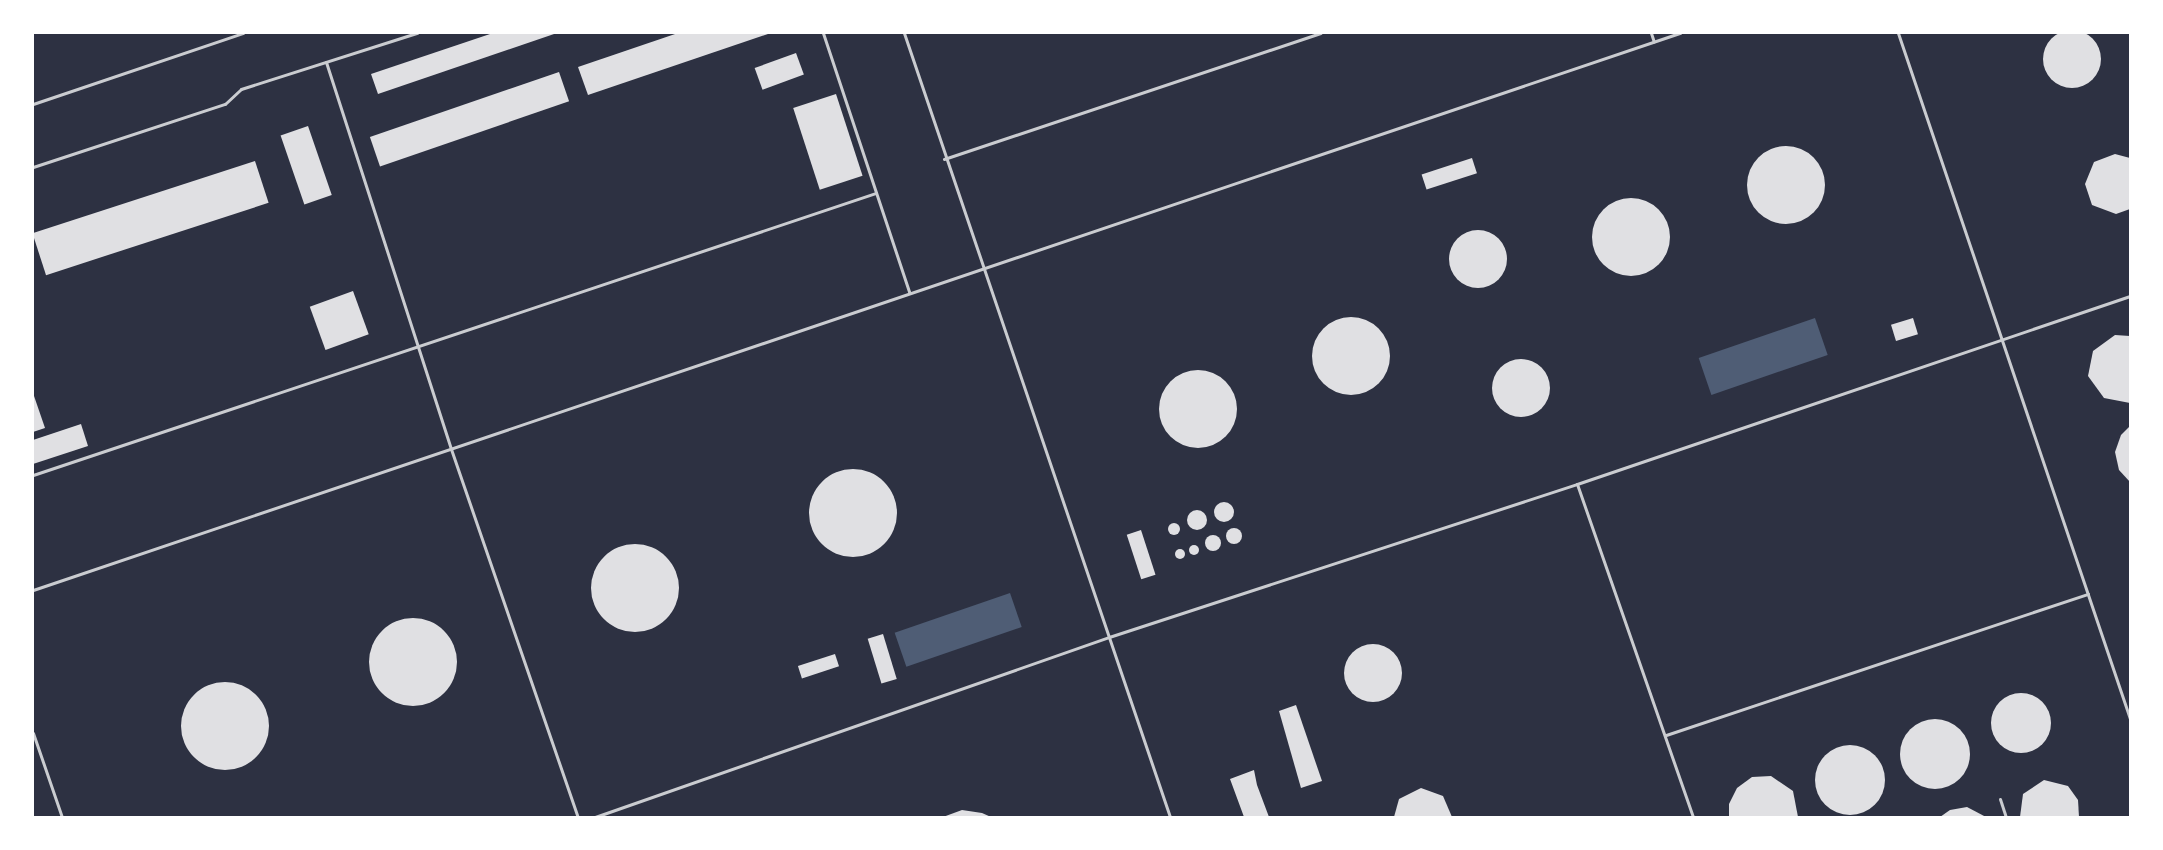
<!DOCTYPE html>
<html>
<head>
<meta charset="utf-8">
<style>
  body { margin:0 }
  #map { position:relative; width:2163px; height:850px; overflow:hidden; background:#2d3142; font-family:"Source Sans 3",sans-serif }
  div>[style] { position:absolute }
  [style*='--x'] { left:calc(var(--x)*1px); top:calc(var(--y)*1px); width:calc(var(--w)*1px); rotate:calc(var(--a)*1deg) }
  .water>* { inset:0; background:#4f5d75; transform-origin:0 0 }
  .building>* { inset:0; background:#e0e0e3; transform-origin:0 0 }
  .round { border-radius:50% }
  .service>* { height:3px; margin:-1.5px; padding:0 1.5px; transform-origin:1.5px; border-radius:1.5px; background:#caccd0 }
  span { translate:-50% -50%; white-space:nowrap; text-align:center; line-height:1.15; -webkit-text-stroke:6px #fff; paint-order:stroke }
  .frame { position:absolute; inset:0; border:34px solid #fff; pointer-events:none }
</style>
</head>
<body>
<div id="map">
  <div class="water">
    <i style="left:1815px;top:318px;width:39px;height:123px;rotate:71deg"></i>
    <i style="left:1010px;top:593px;width:36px;height:122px;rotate:71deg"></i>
  </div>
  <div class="building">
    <i class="round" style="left:2043px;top:30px;width:58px;height:58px"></i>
    <i style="clip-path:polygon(493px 33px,557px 33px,378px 94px,371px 74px)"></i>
    <i style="clip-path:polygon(678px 33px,771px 33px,588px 95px,578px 67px)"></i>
    <i style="left:796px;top:53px;width:23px;height:44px;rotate:70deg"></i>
    <i style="left:559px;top:72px;width:31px;height:200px;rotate:71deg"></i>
    <i style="left:836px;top:94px;width:86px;height:45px;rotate:72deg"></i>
    <i style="left:308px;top:126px;width:73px;height:29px;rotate:71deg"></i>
    <i class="round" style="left:1747px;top:146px;width:78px;height:78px"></i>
    <i style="clip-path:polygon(2115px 154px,2130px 158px,2130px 209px,2116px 214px,2092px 205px,2085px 184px,2094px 162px)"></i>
    <i style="left:1472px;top:158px;width:16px;height:53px;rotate:72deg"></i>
    <i style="left:255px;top:161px;width:44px;height:234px;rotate:72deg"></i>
    <i class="round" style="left:1592px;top:198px;width:78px;height:78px"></i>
    <i class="round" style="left:1449px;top:230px;width:58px;height:58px"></i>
    <i style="left:353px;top:291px;width:46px;height:46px;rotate:70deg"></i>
    <i class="round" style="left:1312px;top:317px;width:78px;height:78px"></i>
    <i style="left:1913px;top:318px;width:17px;height:23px;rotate:73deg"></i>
    <i style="clip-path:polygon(2115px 335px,2130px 336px,2130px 403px,2104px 398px,2088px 376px,2093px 351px)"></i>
    <i class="round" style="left:1492px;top:359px;width:58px;height:58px"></i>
    <i class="round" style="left:1159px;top:370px;width:78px;height:78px"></i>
    <i style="clip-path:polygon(33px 393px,45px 428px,33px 432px)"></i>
    <i style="clip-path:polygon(81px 424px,88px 446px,33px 464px,33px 440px)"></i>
    <i style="clip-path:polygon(2130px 426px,2130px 482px,2119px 470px,2115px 452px,2121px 435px)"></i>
    <i class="round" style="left:809px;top:469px;width:88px;height:88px"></i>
    <i class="round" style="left:1214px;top:502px;width:20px;height:20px"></i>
    <i class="round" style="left:1187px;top:510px;width:20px;height:20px"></i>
    <i class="round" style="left:1168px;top:523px;width:12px;height:12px"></i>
    <i class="round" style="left:1226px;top:528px;width:16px;height:16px"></i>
    <i style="left:1141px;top:530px;width:47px;height:15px;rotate:72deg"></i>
    <i class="round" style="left:1205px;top:535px;width:16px;height:16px"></i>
    <i class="round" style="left:591px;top:544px;width:88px;height:88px"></i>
    <i class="round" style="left:1189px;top:545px;width:10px;height:10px"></i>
    <i class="round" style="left:1175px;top:549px;width:10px;height:10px"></i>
    <i class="round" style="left:369px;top:618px;width:88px;height:88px"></i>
    <i style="left:883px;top:634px;width:47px;height:16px;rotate:73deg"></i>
    <i class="round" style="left:1344px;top:644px;width:58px;height:58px"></i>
    <i style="left:835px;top:654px;width:13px;height:39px;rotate:72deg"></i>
    <i class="round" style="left:181px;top:682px;width:88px;height:88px"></i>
    <i class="round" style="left:1991px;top:693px;width:60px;height:60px"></i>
    <i style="clip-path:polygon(1296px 705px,1322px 781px,1301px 788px,1279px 711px)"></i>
    <i class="round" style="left:1900px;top:719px;width:70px;height:70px"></i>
    <i class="round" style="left:1815px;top:745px;width:70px;height:70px"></i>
    <i style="clip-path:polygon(1254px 770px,1257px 785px,1269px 817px,1244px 817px,1230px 779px)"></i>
    <i style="clip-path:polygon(1771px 776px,1793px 791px,1798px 817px,1729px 817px,1729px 804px,1737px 788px,1752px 777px)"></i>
    <i style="clip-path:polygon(2044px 780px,2068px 786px,2078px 800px,2079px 817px,2020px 817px,2023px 794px)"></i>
    <i style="clip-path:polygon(1421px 788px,1443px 796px,1452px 817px,1394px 817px,1399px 799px)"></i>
    <i style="clip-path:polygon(1967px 807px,1986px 817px,1940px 817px,1950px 810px)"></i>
    <i style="clip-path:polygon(962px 810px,982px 813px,991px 817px,943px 817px)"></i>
  </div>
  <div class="service">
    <i style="--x:823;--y:33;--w:273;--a:71.6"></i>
    <i style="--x:904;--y:33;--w:828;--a:71.26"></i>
    <i style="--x:1651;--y:33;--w:9;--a:72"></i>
    <i style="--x:1898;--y:33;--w:724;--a:71.31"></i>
    <i style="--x:326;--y:62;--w:407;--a:72.1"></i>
    <i style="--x:451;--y:449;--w:389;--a:71"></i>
    <i style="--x:33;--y:104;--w:222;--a:-18.7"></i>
    <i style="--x:944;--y:159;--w:397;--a:-18.5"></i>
    <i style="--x:33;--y:167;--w:202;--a:-18.2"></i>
    <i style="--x:225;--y:104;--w:22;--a:-43"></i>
    <i style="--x:241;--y:89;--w:185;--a:-17.7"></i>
    <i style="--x:33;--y:475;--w:889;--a:-18.5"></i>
    <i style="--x:1577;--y:484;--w:353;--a:70.8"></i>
    <i style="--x:33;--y:590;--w:1739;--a:-18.69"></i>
    <i style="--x:33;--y:733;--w:89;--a:71"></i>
    <i style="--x:1666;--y:735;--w:445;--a:-18.5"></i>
    <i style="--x:2000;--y:799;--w:19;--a:72"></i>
    <i style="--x:595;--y:817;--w:545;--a:-19.3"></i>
    <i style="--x:1109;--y:637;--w:492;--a:-18.1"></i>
    <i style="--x:1577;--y:484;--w:584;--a:-18.78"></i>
  </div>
  <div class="frame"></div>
</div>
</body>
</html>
